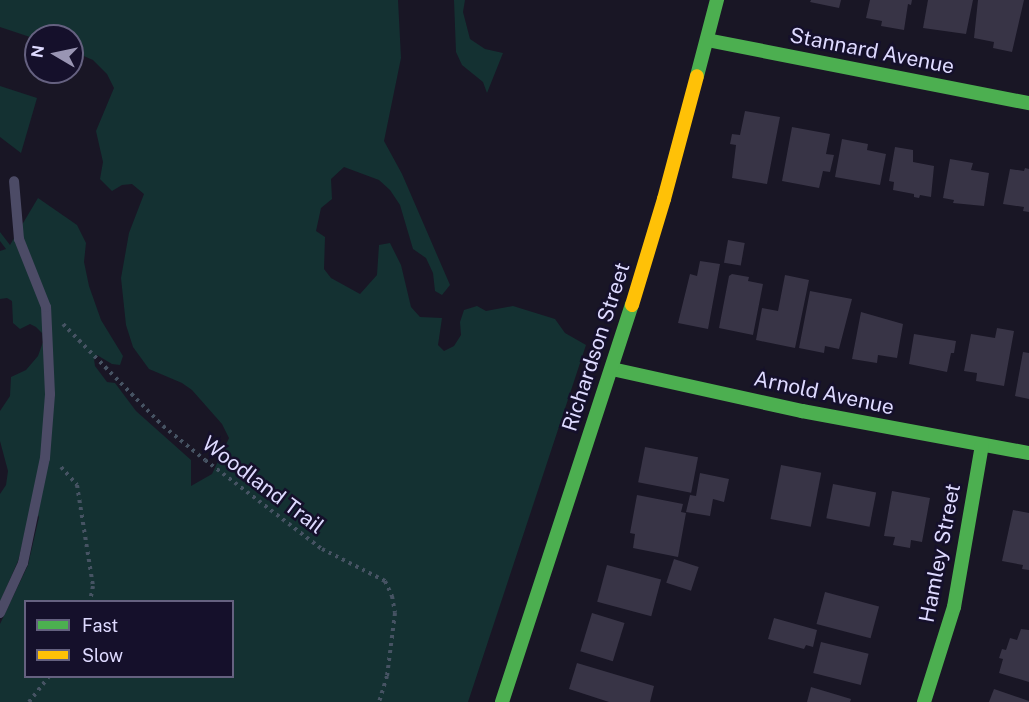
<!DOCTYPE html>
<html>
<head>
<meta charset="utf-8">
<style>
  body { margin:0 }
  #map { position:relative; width:1029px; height:702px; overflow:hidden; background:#191625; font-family:"Public Sans",sans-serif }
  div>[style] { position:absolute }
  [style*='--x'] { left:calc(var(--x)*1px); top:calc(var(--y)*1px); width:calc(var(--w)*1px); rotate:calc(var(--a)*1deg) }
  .green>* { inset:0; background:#143132 }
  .building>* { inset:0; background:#383446; transform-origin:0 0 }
  .path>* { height:4px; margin-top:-2px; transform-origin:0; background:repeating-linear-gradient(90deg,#465363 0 3px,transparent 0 7.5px) }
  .lane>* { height:10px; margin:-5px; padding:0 5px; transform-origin:5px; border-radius:5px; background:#4c4b66 }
  .fast>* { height:14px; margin:-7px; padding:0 7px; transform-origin:7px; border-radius:7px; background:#4caf50 }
  .slow>* { height:14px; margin:-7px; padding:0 7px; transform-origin:7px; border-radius:7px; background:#ffc107 }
  span { translate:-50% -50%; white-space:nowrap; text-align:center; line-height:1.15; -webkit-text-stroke:5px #15102b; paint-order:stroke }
  .street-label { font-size:21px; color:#dedaff }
  .legend { position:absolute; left:24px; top:600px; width:210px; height:78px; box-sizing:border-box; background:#15102b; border:2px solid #656180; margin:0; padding:8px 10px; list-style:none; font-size:18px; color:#dedaff }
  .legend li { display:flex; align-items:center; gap:12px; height:30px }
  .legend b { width:30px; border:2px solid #656180 }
  .north { position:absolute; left:24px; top:24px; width:60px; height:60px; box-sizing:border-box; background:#15102b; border:2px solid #656180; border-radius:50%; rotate:279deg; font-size:16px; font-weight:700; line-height:24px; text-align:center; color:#dedaff }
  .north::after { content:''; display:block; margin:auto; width:21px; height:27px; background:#9995b3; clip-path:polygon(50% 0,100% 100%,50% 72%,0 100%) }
</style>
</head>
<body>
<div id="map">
  <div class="green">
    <i style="clip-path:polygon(evenodd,0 0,398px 0,401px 58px,384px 141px,402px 174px,450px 285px,442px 295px,435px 291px,433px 273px,426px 258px,413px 249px,400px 205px,390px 190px,379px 180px,344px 167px,331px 179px,332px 199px,321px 208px,316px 231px,325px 237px,324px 269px,331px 278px,360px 294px,377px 275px,379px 245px,390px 243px,401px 265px,411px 307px,420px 317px,442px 318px,438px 345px,444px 351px,454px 346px,461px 335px,460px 322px,464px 310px,477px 306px,486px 311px,513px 306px,555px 319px,565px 333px,586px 345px,468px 702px,0 702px,0 624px,28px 565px,39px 517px,32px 506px,18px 561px,0 602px,0 494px,6px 485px,8px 471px,0 441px,0 411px,10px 396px,11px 377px,26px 370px,38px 356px,43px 342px,42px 333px,36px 327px,30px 324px,20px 329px,13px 323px,12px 301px,7px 298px,0 299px,0 251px,6px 249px,0 241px,0 232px,10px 245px,38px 198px,77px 225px,86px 243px,84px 262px,89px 286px,101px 320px,123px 356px,120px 365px,112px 364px,97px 355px,94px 359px,95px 366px,107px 382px,115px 383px,136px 411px,191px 460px,191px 486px,212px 474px,229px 438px,222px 424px,192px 390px,182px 383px,149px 369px,133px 347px,126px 325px,121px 278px,129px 233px,144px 194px,132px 184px,122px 185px,112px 191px,100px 179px,103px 162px,96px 131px,114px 88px,107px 74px,93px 60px,72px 51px,72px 36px,36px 36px,36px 39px,0 27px,0 0,26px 602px,232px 602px,232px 676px,26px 676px,26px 602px)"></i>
    <i style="clip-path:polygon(454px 0,465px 0,463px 12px,470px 39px,485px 49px,503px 53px,487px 93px,483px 82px,462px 65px,456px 52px)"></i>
    <i style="clip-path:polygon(0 86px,37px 98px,21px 153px,0 137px)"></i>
  </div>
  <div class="building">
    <i style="clip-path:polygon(811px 0,841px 0,839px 8px,810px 2px)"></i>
    <i style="clip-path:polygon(870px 0,912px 0,911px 5px,908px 4px,904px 30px,881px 26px,882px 21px,866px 18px)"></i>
    <i style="clip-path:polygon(928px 0,973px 0,966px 34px,923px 28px)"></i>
    <i style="clip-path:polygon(978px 0,1024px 0,1012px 52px,993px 48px,994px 42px,974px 38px)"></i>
    <i style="clip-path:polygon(745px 111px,780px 117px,767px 184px,732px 178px,736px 145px,730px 144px,732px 134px,740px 135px)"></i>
    <i style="clip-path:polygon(792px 127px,830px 134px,826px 154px,834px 155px,830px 172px,823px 171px,819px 188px,782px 181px)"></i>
    <i style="clip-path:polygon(842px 139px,868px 144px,867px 150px,886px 154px,880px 185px,835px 177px)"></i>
    <i style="clip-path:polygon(895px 147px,913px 150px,913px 162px,934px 166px,931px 197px,920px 195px,919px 198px,914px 197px,914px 194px,893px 190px,894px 182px,889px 181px)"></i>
    <i style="clip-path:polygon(950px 159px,973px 163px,971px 170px,989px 173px,984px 206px,953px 203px,954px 200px,943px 198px)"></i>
    <i style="clip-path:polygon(1025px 168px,1029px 169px,1029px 212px,1023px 211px,1024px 207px,1003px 204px,1010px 169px,1024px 171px)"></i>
    <i style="left:728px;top:240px;width:17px;height:23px;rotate:10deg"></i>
    <i style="clip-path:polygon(700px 261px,720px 264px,708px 329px,678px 323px,690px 274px,697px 276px)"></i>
    <i style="clip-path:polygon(732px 274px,749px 277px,748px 281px,763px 284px,753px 335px,719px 328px,729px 276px)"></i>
    <i style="clip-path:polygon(785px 275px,809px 280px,795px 348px,756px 340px,762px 308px,778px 311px)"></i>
    <i style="clip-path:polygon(810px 291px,852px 299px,839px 349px,825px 346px,824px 353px,799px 348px)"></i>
    <i style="clip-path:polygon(861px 312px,903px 324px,897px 358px,878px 355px,877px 363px,852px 359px)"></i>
    <i style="clip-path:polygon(997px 328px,1014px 331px,1004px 386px,976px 381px,977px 373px,964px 371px,971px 334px,995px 338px)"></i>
    <i style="clip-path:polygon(914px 334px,956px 341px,954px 353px,951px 353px,947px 372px,909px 364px)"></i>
    <i style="clip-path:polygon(1023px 352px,1029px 353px,1029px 399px,1015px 396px)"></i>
    <i style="left:645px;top:447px;width:54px;height:36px;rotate:11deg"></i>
    <i style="left:781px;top:465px;width:41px;height:55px;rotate:11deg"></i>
    <i style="clip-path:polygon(700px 473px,729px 479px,724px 502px,713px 499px,710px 516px,686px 512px,690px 495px,696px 496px)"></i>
    <i style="left:833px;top:484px;width:44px;height:35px;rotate:11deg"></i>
    <i style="clip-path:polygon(892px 491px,930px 498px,922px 542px,911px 540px,910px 548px,893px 545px,895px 537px,884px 536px)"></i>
    <i style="clip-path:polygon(637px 495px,683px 504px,681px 512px,686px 513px,678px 557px,633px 548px,635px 534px,630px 533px)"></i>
    <i style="clip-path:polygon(1013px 510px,1029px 513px,1029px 570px,1022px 569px,1023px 565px,1002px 561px)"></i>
    <i style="left:674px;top:559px;width:26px;height:25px;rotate:18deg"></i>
    <i style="left:607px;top:565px;width:56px;height:38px;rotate:15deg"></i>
    <i style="left:825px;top:592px;width:56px;height:33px;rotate:15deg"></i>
    <i style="left:592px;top:613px;width:34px;height:40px;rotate:17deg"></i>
    <i style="clip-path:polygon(774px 618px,817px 630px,813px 647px,806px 645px,804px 649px,768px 639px)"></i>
    <i style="clip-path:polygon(1021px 629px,1029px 630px,1029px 682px,999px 673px,1003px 659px,999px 658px,1002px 649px,1006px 650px,1010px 638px,1017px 640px)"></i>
    <i style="left:821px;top:642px;width:49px;height:32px;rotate:14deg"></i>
    <i style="clip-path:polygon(577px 663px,654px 686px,650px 702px,609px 702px,569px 689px)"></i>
    <i style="clip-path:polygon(811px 687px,851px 699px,850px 702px,807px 702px)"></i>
    <i style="clip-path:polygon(994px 689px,1029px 701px,1029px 702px,989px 702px)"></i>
  </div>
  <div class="path">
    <i style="--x:63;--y:324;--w:143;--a:45.6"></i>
    <i style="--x:163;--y:426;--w:54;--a:39"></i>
    <i style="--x:205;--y:460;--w:147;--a:37.3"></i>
    <i style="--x:322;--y:549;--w:71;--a:26.9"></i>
    <i style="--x:385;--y:581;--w:17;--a:65"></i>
    <i style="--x:392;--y:596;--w:17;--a:80"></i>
    <i style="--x:395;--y:613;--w:64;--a:97.2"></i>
    <i style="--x:387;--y:676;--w:27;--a:107"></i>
    <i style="--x:61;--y:467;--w:24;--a:48"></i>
    <i style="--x:77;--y:485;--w:102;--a:81"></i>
    <i style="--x:93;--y:586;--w:16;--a:101"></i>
    <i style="--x:29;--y:702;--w:33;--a:-52"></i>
  </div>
  <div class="lane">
    <i style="--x:0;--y:613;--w:55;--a:-65.3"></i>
    <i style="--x:23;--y:563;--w:107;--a:-78.2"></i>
    <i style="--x:45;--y:458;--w:64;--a:-85.5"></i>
    <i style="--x:50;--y:394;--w:87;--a:-92.6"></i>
    <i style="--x:46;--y:307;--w:73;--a:-111.7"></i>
    <i style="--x:19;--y:239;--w:58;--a:-94.9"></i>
  </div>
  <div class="fast">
    <i style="--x:707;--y:40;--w:328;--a:11.1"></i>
    <i style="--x:697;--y:76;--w:79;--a:-75.3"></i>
    <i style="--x:612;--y:369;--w:195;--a:12.5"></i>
    <i style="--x:802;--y:411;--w:231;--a:10.5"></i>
    <i style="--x:502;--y:702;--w:418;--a:-71.9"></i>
    <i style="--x:924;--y:702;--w:100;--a:-72.5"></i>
    <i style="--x:954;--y:607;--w:164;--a:-80.2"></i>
  </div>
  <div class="slow">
    <i style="--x:632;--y:305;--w:111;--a:-73.2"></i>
    <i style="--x:664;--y:199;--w:127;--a:-75"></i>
  </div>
  <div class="street-label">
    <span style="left:872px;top:51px;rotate:11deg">Stannard Avenue</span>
    <span style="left:596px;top:347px;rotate:-72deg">Richardson Street</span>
    <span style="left:824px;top:393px;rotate:12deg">Arnold Avenue</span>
    <span style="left:263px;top:485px;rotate:37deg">Woodland Trail</span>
    <span style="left:940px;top:553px;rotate:-79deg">Hamley Street</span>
  </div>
  <ul class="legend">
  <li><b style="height:8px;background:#4caf50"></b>Fast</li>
  <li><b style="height:8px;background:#ffc107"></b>Slow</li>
  </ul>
  <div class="north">N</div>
</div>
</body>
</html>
